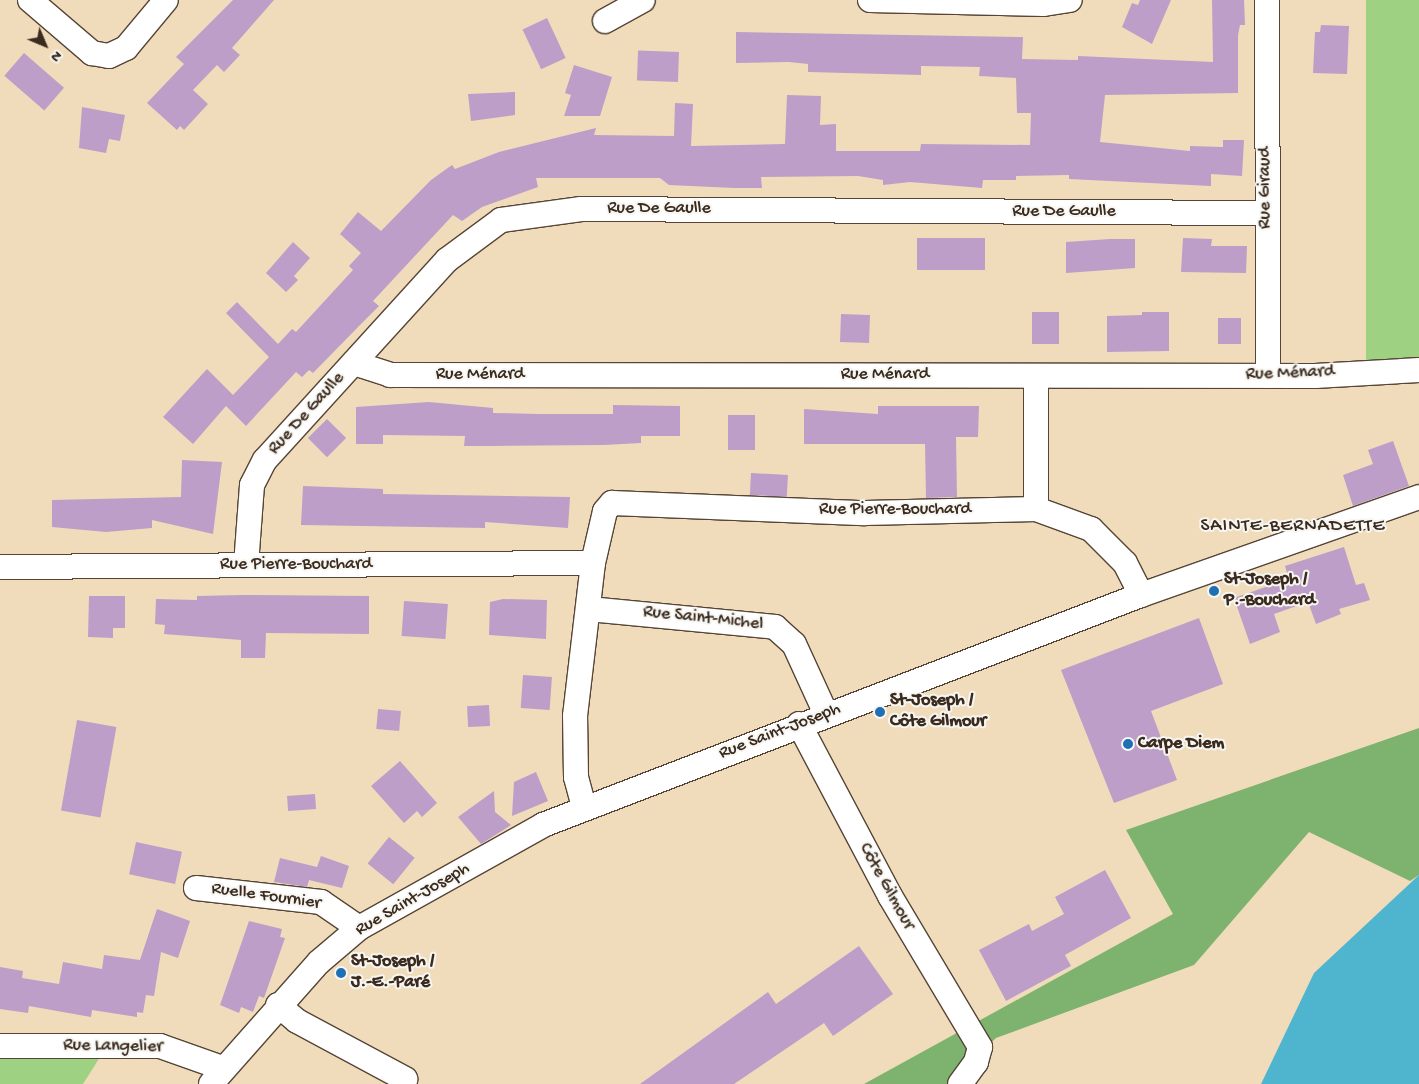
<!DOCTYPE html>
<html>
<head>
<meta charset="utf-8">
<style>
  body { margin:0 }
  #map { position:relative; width:1419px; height:1084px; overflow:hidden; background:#f0dcbb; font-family:"Gochi Hand",sans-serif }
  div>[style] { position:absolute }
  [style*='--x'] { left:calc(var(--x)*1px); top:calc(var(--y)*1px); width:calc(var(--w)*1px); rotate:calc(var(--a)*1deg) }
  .green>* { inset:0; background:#9ed181; transform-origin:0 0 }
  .forest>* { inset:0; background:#7eb36f }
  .water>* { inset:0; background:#4fb5ce }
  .building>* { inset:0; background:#bd9ec8; transform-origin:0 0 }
  .roads { filter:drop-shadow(1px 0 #564536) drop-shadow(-1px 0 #564536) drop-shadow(0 1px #564536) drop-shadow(0 -1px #564536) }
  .minor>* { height:24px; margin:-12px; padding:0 12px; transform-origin:12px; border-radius:12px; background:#fff }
  .dots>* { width:14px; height:14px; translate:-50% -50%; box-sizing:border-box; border:2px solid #f6f6f2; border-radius:50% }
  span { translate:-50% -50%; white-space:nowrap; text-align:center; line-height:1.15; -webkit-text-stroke:4px #f6f6f2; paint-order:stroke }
  .street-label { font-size:18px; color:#3b2a1e }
  .poi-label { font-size:18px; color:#3b2a1e; font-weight:700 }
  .left { translate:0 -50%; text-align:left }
  .neighbourhood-label { font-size:19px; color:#3b2a1e; letter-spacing:1px }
  .north { position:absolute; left:20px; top:20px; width:50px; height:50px; -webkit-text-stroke:4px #f6f6f2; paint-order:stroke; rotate:135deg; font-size:14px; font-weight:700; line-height:20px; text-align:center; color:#3b2a1e }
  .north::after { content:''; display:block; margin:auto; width:18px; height:22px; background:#3b2a1e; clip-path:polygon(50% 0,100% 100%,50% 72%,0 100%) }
</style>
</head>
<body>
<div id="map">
  <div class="green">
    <i style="left:1366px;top:0;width:53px;height:369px"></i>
    <i style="clip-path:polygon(0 1046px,107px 1046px,83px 1084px,0 1084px)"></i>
  </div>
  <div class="forest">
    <i style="clip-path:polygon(1419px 728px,1419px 875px,1410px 881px,1309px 832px,1194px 965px,996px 1038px,948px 1084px,864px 1084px,1173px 914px,1126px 830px)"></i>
  </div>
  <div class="water">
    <i style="clip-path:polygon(1419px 875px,1419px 1084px,1261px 1084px,1314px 973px)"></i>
  </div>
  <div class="building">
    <i style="clip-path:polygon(233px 0,274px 0,232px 48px,240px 55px,224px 72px,217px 65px,193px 90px,208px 104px,184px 130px,180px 126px,177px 130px,147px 103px,184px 64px,176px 57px)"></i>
    <i style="clip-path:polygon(1140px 0,1171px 0,1152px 44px,1122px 27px,1132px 3px,1138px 5px)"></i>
    <i style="clip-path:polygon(1212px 0,1244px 0,1245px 25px,1240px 25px,1238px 35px,1238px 93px,1105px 95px,1100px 142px,1190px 151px,1190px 146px,1223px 147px,1223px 140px,1244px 140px,1242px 176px,1211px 174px,1211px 186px,1069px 179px,1069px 175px,1016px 176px,1016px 180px,983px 180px,982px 188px,910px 182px,883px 185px,883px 180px,858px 176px,761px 177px,762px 188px,734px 188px,669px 185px,660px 178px,536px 178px,538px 187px,482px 207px,462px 221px,453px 215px,373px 301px,379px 306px,360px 325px,313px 373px,309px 370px,302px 377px,296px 372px,246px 426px,226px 406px,193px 444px,163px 417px,207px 369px,233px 395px,269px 357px,226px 313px,237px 302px,278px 344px,292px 329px,296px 332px,353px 270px,349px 266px,361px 253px,340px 234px,358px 212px,381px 231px,431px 180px,452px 165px,455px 169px,499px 152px,596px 128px,594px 135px,674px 136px,675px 103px,693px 104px,691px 146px,785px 144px,787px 95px,821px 96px,820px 125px,836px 124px,836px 151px,920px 151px,921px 144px,1030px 145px,1031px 113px,1017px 113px,1016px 78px,979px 76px,980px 67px,921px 66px,921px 75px,808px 72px,808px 64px,789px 62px,736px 63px,736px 32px,1023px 37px,1022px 59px,1078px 60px,1078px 56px,1213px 62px)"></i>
    <i style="left:547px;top:18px;width:44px;height:27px;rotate:65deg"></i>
    <i style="clip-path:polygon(1321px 25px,1349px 26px,1347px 74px,1313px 73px,1315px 32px,1320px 32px)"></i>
    <i style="left:679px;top:52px;width:30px;height:41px;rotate:92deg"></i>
    <i style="left:24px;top:53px;width:53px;height:30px;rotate:41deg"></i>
    <i style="clip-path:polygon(574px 65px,612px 77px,600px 116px,564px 116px,571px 95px,565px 93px)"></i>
    <i style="clip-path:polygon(515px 92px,515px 115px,471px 121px,468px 94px)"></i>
    <i style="clip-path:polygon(82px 107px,125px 115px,120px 141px,109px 139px,106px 153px,79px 148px)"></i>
    <i style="left:917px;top:238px;width:68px;height:32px"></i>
    <i style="clip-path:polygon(1183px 238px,1212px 239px,1211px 246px,1247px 246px,1246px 273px,1181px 272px)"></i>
    <i style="clip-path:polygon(1110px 239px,1135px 239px,1135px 268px,1066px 273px,1066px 242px)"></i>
    <i style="clip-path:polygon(293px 242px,310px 258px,294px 276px,298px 280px,286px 292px,266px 273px)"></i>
    <i style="left:1032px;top:312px;width:27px;height:32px"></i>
    <i style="clip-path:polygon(1142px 312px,1169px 312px,1169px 351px,1107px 352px,1107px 316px,1142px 315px)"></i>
    <i style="left:841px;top:314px;width:29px;height:28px;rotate:2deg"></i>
    <i style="left:1218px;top:318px;width:23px;height:26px"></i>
    <i style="clip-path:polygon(429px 402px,493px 408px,493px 413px,539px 414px,613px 414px,613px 405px,680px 406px,680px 436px,641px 436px,641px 443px,604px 445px,492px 446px,464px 446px,465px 436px,383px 435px,383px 444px,356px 444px,356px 407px)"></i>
    <i style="clip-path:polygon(878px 406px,979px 406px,978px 437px,956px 437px,957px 497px,926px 498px,925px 444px,804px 444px,804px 409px,878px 414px)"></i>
    <i style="left:728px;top:415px;width:27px;height:35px"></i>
    <i style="left:327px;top:419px;width:27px;height:27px;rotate:45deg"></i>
    <i style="clip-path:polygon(1393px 441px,1409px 486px,1353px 506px,1343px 475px,1373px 464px,1368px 450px)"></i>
    <i style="clip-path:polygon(182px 460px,222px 462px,213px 534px,152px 520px,152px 528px,106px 532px,52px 527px,52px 500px,181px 497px)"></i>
    <i style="left:751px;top:473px;width:37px;height:22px;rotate:3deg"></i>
    <i style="clip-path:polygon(303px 486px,383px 489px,383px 494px,570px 497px,568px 528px,485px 522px,485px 528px,301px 525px)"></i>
    <i style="clip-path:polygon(1344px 547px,1356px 585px,1364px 583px,1370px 600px,1339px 609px,1341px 614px,1316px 624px,1308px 602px,1274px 614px,1280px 632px,1250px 644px,1234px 598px,1289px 579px,1285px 566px)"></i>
    <i style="clip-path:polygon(243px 595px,369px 596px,369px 634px,266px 633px,265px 658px,241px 658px,241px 640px,164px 634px,165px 625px,155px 624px,156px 599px,197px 600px,197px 596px)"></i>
    <i style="clip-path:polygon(89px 596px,125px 596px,125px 628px,113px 628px,113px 638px,88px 637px)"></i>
    <i style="clip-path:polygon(503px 599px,547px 600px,546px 639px,489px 635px,490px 602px)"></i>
    <i style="left:404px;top:601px;width:44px;height:35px;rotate:4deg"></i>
    <i style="clip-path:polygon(1199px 618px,1223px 684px,1151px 711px,1177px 780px,1114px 803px,1061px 670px)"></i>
    <i style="left:523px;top:675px;width:29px;height:33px;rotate:4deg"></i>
    <i style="left:489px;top:705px;width:21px;height:22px;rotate:87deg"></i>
    <i style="left:378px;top:709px;width:23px;height:20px;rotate:5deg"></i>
    <i style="left:77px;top:720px;width:40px;height:92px;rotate:10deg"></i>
    <i style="clip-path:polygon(400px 761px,437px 803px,422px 817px,417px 811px,404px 823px,371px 786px)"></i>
    <i style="clip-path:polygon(536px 772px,548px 801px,512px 816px,514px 782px)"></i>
    <i style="clip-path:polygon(494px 791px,495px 812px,511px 825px,481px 844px,458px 817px)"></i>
    <i style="left:315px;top:794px;width:15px;height:28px;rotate:86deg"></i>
    <i style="left:389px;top:837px;width:33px;height:34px;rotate:39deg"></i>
    <i style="left:136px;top:842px;width:47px;height:33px;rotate:12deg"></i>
    <i style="clip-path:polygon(321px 856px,349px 866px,342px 888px,309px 880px,307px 887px,274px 882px,280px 858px,317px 867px)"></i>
    <i style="clip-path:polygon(1105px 870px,1131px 918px,1065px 955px,1071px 966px,1006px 1001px,979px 950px,1029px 924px,1032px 931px,1064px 914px,1055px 897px)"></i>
    <i style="clip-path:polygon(157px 909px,190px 921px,178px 958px,161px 952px,154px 996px,146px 995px,143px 1013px,137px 1012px,137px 1017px,92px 1010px,91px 1017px,29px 1006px,28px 1013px,0 1009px,0 967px,23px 971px,22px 978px,59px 984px,63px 962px,102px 969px,104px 955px,140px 960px)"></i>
    <i style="clip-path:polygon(249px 921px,282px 929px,280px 937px,285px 938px,264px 998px,259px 996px,253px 1012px,241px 1007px,239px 1013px,220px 1005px)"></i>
    <i style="clip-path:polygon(859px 946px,893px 994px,833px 1036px,824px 1023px,734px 1084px,640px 1084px,768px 992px,776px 1004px)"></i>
  </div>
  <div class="roads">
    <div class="minor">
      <i style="--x:30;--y:0;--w:82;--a:40.5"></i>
      <i style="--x:92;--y:53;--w:17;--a:10"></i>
      <i style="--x:109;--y:56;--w:19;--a:-25"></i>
      <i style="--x:126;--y:48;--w:62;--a:-50.2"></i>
      <i style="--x:870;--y:0;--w:174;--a:1.3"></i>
      <i style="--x:1044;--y:4;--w:26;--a:-9"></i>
      <i style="--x:1267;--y:0;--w:376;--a:89.8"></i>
      <i style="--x:605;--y:21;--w:43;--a:-28.9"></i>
      <i style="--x:354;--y:363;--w:38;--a:18"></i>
      <i style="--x:390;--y:375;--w:925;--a:0.06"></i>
      <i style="--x:1315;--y:376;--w:104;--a:-3.3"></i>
      <i style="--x:1036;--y:509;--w:133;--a:-90"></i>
      <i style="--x:246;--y:565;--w:80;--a:-85.7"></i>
      <i style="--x:252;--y:485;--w:28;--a:-63"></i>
      <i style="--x:265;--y:460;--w:270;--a:-47.7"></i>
      <i style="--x:447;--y:260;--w:67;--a:-36.5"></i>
      <i style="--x:501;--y:220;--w:81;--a:-7.8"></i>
      <i style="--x:581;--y:209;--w:684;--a:0.34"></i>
      <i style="--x:0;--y:567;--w:593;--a:-0.39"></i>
      <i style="--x:589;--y:609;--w:187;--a:5.5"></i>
      <i style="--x:775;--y:627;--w:25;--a:42"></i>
      <i style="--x:794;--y:644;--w:77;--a:65.4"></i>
      <i style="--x:799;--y:724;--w:195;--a:62.1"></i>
      <i style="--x:890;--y:896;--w:176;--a:59.2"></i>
      <i style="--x:980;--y:1047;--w:16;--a:105"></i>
      <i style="--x:976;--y:1062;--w:27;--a:126"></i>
      <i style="--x:584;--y:807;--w:31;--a:-105"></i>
      <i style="--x:576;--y:777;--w:61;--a:-90.9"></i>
      <i style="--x:575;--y:716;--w:154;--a:-83.3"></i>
      <i style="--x:593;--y:563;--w:53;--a:-77"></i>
      <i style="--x:605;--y:511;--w:11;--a:-49"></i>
      <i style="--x:612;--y:503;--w:253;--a:2.3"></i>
      <i style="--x:865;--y:513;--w:171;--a:-1.3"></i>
      <i style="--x:1036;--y:509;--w:59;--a:20"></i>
      <i style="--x:1091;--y:529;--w:48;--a:45"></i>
      <i style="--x:1125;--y:563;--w:36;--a:63"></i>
      <i style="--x:196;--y:888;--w:126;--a:6.4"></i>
      <i style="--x:321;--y:902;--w:46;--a:34.4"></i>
      <i style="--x:278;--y:1005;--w:25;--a:40"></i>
      <i style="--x:297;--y:1021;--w:123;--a:28.2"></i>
      <i style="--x:0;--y:1046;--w:160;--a:0"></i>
      <i style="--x:160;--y:1046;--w:66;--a:19.5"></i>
      <i style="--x:211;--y:1084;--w:163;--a:-48.5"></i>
      <i style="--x:319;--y:962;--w:52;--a:-40.4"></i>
      <i style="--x:359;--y:928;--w:211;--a:-29.2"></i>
      <i style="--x:543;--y:825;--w:641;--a:-21.04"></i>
      <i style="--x:1141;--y:595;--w:295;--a:-19.4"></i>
    </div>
  </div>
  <div class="dots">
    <i style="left:1214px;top:591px;background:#1f6fb2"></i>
    <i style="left:880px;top:712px;background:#1f6fb2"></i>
    <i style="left:1128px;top:744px;background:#1f6fb2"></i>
    <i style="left:341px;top:973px;background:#1f6fb2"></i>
  </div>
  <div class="street-label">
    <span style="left:1266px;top:188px;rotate:-90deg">Rue Giraud</span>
    <span style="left:659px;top:209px">Rue De Gaulle</span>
    <span style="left:1064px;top:212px">Rue De Gaulle</span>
    <span style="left:1290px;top:374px;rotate:-2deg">Rue Ménard</span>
    <span style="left:480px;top:375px">Rue Ménard</span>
    <span style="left:885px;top:375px">Rue Ménard</span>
    <span style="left:307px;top:414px;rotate:-48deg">Rue De Gaulle</span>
    <span style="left:895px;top:510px">Rue Pierre-Bouchard</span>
    <span style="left:296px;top:565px">Rue Pierre-Bouchard</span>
    <span style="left:703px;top:619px;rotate:6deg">Rue Saint-Michel</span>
    <span style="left:780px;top:732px;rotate:-21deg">Rue Saint-Joseph</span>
    <span style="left:886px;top:887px;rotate:61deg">Côte Gilmour</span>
    <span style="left:266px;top:897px;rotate:8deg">Ruelle Fournier</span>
    <span style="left:413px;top:900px;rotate:-30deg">Rue Saint-Joseph</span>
    <span style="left:113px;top:1047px;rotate:1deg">Rue Langelier</span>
  </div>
  <div class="poi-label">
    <span class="left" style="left:1224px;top:591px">St-Joseph /<br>P.-Bouchard</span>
    <span class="left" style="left:890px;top:712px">St-Joseph /<br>Côte Gilmour</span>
    <span class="left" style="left:1138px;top:744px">Carpe Diem</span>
    <span class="left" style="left:351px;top:973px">St-Joseph /<br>J.-E.-Paré</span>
  </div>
  <div class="neighbourhood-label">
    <span style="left:1293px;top:527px">SAINTE-BERNADETTE</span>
  </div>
  <div class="north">N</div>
</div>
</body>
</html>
